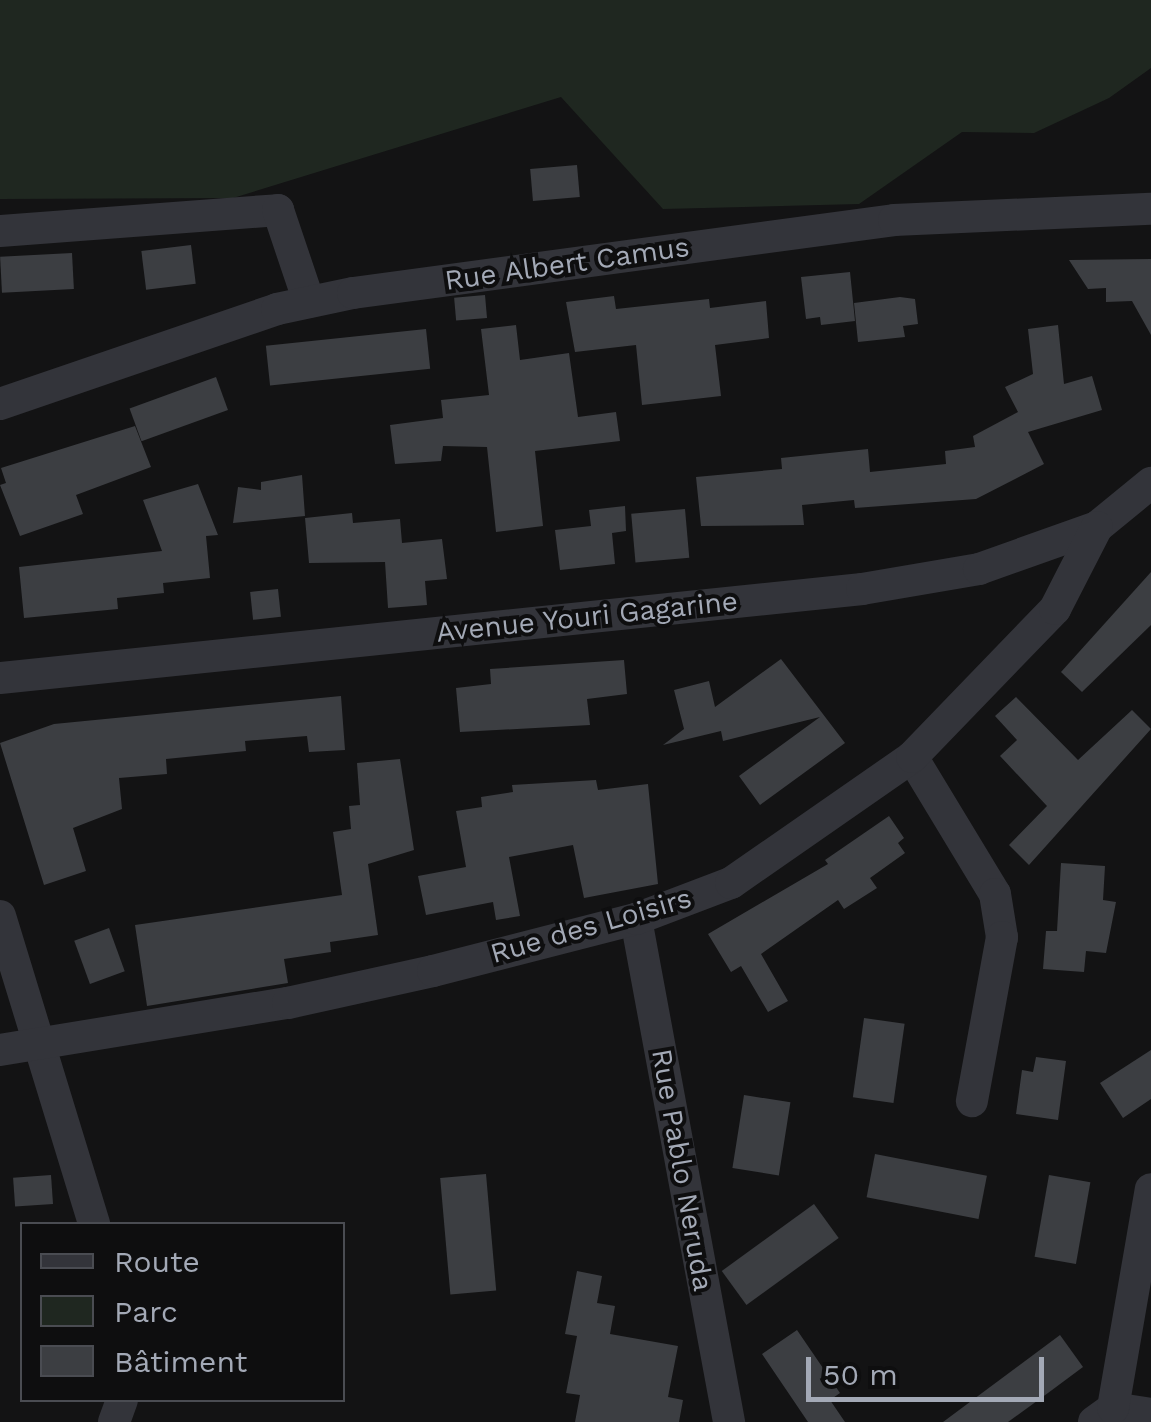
<!DOCTYPE html>
<html>
<head>
<meta charset="utf-8">
<style>
  body { margin:0 }
  #map { position:relative; width:1151px; height:1422px; overflow:hidden; background:#131314; font-family:"Work Sans",sans-serif }
  div>[style] { position:absolute }
  [style*='--x'] { left:calc(var(--x)*1px); top:calc(var(--y)*1px); width:calc(var(--w)*1px); rotate:calc(var(--a)*1deg) }
  .green>* { inset:0; background:#1f2720 }
  .building>* { inset:0; background:#3c3e42; transform-origin:0 0 }
  .minor>* { height:32px; margin:-16px; padding:0 16px; transform-origin:16px; border-radius:16px; background:#33343a }
  span { translate:-50% -50%; white-space:nowrap; text-align:center; line-height:1.15; -webkit-text-stroke:8px #0e0e0f; paint-order:stroke }
  .street-label { font-size:28px; color:#a3a9b6 }
  .legend { position:absolute; left:20px; top:1222px; width:325px; height:180px; box-sizing:border-box; background:#0e0e0f; border:2px solid #4a4c52; margin:0; padding:12px 18px; list-style:none; font-size:30px; color:#a3a9b6 }
  .legend li { display:flex; align-items:center; gap:20px; height:50px }
  .legend b { width:50px; border:2px solid #4a4c52 }
  .scale { position:absolute; left:806px; top:1357px; width:238px; height:45px; box-sizing:border-box; border:5px solid #a3a9b6; border-top:0; padding-left:12px; font-size:30px; line-height:35px; white-space:nowrap; color:#a3a9b6; -webkit-text-stroke:8px #0e0e0f; paint-order:stroke }
</style>
</head>
<body>
<div id="map">
  <div class="green">
    <i style="clip-path:polygon(0 0,1151px 0,1151px 68px,1109px 98px,1034px 133px,962px 132px,859px 204px,663px 209px,561px 97px,233px 198px,0 199px)"></i>
  </div>
  <div class="building">
    <i style="left:577px;top:165px;width:32px;height:47px;rotate:85deg"></i>
    <i style="left:191px;top:245px;width:39px;height:50px;rotate:83deg"></i>
    <i style="left:72px;top:253px;width:36px;height:72px;rotate:87deg"></i>
    <i style="clip-path:polygon(1151px 259px,1151px 335px,1132px 301px,1106px 302px,1106px 288px,1088px 289px,1069px 260px)"></i>
    <i style="clip-path:polygon(850px 272px,855px 321px,821px 325px,820px 317px,806px 319px,801px 277px)"></i>
    <i style="left:485px;top:295px;width:23px;height:31px;rotate:85deg"></i>
    <i style="clip-path:polygon(614px 296px,616px 309px,709px 299px,710px 308px,766px 301px,769px 338px,715px 345px,721px 396px,642px 405px,636px 345px,575px 352px,566px 302px)"></i>
    <i style="clip-path:polygon(900px 297px,915px 299px,918px 324px,903px 326px,905px 337px,858px 342px,854px 303px)"></i>
    <i style="clip-path:polygon(516px 325px,520px 360px,569px 353px,578px 417px,616px 412px,620px 441px,535px 451px,543px 526px,496px 532px,487px 447px,443px 446px,441px 461px,395px 464px,390px 425px,443px 418px,441px 400px,489px 395px,481px 329px)"></i>
    <i style="clip-path:polygon(1058px 325px,1064px 384px,1092px 376px,1102px 410px,1028px 432px,1044px 464px,976px 499px,855px 508px,854px 500px,802px 505px,804px 525px,701px 526px,696px 477px,782px 469px,781px 458px,868px 449px,870px 472px,946px 464px,945px 451px,975px 447px,973px 436px,1018px 412px,1005px 387px,1033px 374px,1028px 329px)"></i>
    <i style="left:426px;top:329px;width:40px;height:161px;rotate:84deg"></i>
    <i style="left:216px;top:377px;width:35px;height:92px;rotate:70deg"></i>
    <i style="clip-path:polygon(135px 426px,151px 467px,76px 495px,83px 514px,20px 536px,0 485px,6px 483px,1px 468px)"></i>
    <i style="clip-path:polygon(302px 475px,305px 516px,233px 523px,238px 487px,261px 490px,261px 482px)"></i>
    <i style="clip-path:polygon(198px 484px,218px 535px,206px 536px,210px 578px,163px 583px,164px 593px,117px 598px,118px 609px,24px 618px,19px 567px,162px 551px,143px 500px)"></i>
    <i style="clip-path:polygon(625px 506px,626px 531px,612px 533px,615px 564px,560px 570px,555px 530px,591px 526px,589px 510px)"></i>
    <i style="left:685px;top:509px;width:49px;height:54px;rotate:85deg"></i>
    <i style="clip-path:polygon(352px 513px,353px 523px,400px 519px,402px 543px,442px 539px,447px 579px,425px 581px,427px 605px,388px 608px,385px 562px,309px 563px,305px 518px)"></i>
    <i style="clip-path:polygon(1151px 572px,1151px 625px,1082px 692px,1061px 672px)"></i>
    <i style="left:278px;top:589px;width:28px;height:28px;rotate:84deg"></i>
    <i style="clip-path:polygon(781px 659px,845px 743px,760px 805px,739px 776px,820px 717px,723px 741px,721px 731px,663px 745px,684px 729px,674px 690px,709px 681px,715px 707px)"></i>
    <i style="clip-path:polygon(624px 660px,627px 694px,587px 699px,590px 725px,460px 732px,456px 688px,491px 684px,490px 669px)"></i>
    <i style="clip-path:polygon(341px 696px,345px 750px,309px 752px,307px 736px,245px 741px,246px 751px,166px 759px,167px 774px,119px 778px,122px 809px,73px 828px,86px 871px,44px 885px,0 743px,54px 724px)"></i>
    <i style="clip-path:polygon(1016px 697px,1078px 760px,1132px 710px,1151px 729px,1029px 865px,1009px 845px,1047px 806px,1000px 756px,1017px 740px,995px 716px)"></i>
    <i style="clip-path:polygon(400px 759px,414px 850px,368px 864px,378px 935px,330px 942px,331px 952px,284px 959px,288px 983px,147px 1006px,135px 925px,342px 895px,333px 832px,351px 829px,349px 806px,360px 805px,357px 763px)"></i>
    <i style="clip-path:polygon(596px 780px,598px 790px,648px 784px,658px 884px,584px 898px,573px 845px,509px 857px,520px 916px,496px 920px,493px 902px,426px 915px,418px 876px,466px 867px,456px 811px,482px 807px,481px 797px,513px 792px,512px 785px)"></i>
    <i style="clip-path:polygon(889px 816px,904px 838px,898px 843px,905px 853px,870px 878px,877px 888px,844px 909px,838px 900px,761px 954px,788px 1001px,768px 1012px,741px 966px,731px 972px,708px 934px,828px 864px,825px 860px)"></i>
    <i style="clip-path:polygon(1061px 863px,1105px 866px,1103px 900px,1116px 902px,1106px 953px,1086px 951px,1084px 972px,1043px 969px,1046px 931px,1057px 931px)"></i>
    <i style="left:109px;top:928px;width:46px;height:37px;rotate:70deg"></i>
    <i style="left:864px;top:1018px;width:41px;height:80px;rotate:8deg"></i>
    <i style="clip-path:polygon(1151px 1050px,1151px 1099px,1123px 1118px,1100px 1083px)"></i>
    <i style="clip-path:polygon(1036px 1057px,1066px 1061px,1058px 1120px,1016px 1114px,1022px 1070px,1033px 1072px)"></i>
    <i style="left:744px;top:1095px;width:47px;height:74px;rotate:9deg"></i>
    <i style="left:875px;top:1154px;width:114px;height:44px;rotate:11deg"></i>
    <i style="left:486px;top:1174px;width:117px;height:46px;rotate:85deg"></i>
    <i style="left:51px;top:1175px;width:29px;height:38px;rotate:86deg"></i>
    <i style="left:1049px;top:1175px;width:42px;height:83px;rotate:10deg"></i>
    <i style="left:814px;top:1204px;width:42px;height:114px;rotate:54deg"></i>
    <i style="clip-path:polygon(577px 1271px,602px 1276px,597px 1303px,615px 1306px,610px 1334px,678px 1346px,668px 1397px,683px 1400px,679px 1422px,575px 1422px,580px 1395px,566px 1393px,577px 1336px,565px 1334px)"></i>
    <i style="clip-path:polygon(797px 1330px,840px 1393px,830px 1400px,845px 1422px,808px 1422px,762px 1354px)"></i>
    <i style="clip-path:polygon(1060px 1335px,1083px 1367px,1048px 1393px,1008px 1422px,943px 1422px)"></i>
  </div>
  <div class="minor">
    <i style="--x:0;--y:231;--w:279;--a:-4.3"></i>
    <i style="--x:278;--y:210;--w:97;--a:71.4"></i>
    <i style="--x:0;--y:404;--w:293;--a:-18.9"></i>
    <i style="--x:277;--y:309;--w:78;--a:-11.9"></i>
    <i style="--x:353;--y:293;--w:546;--a:-7.68"></i>
    <i style="--x:894;--y:220;--w:257;--a:-2.5"></i>
    <i style="--x:0;--y:678;--w:867;--a:-5.89"></i>
    <i style="--x:862;--y:589;--w:119;--a:-9.7"></i>
    <i style="--x:979;--y:569;--w:125;--a:-19.6"></i>
    <i style="--x:1097;--y:527;--w:70;--a:-39.2"></i>
    <i style="--x:912;--y:757;--w:160;--a:58.8"></i>
    <i style="--x:995;--y:894;--w:44;--a:80.8"></i>
    <i style="--x:1002;--y:937;--w:167;--a:100.4"></i>
    <i style="--x:0;--y:916;--w:322;--a:73"></i>
    <i style="--x:636;--y:919;--w:512;--a:79.52"></i>
    <i style="--x:0;--y:1050;--w:292;--a:-9.3"></i>
    <i style="--x:288;--y:1003;--w:148;--a:-12.4"></i>
    <i style="--x:433;--y:971;--w:210;--a:-14.4"></i>
    <i style="--x:636;--y:919;--w:102;--a:-20.8"></i>
    <i style="--x:731;--y:883;--w:221;--a:-34.8"></i>
    <i style="--x:912;--y:757;--w:206;--a:-46"></i>
    <i style="--x:1055;--y:609;--w:92;--a:-62.9"></i>
    <i style="--x:1113;--y:1408;--w:38;--a:9"></i>
    <i style="--x:114;--y:1422;--w:23;--a:-70"></i>
    <i style="--x:1094;--y:1422;--w:24;--a:-36"></i>
    <i style="--x:1113;--y:1408;--w:222;--a:-80.2"></i>
  </div>
  <div class="street-label">
    <span style="left:567px;top:264px;rotate:-8deg">Rue Albert Camus</span>
    <span style="left:587px;top:617px;rotate:-6deg">Avenue Youri Gagarine</span>
    <span style="left:591px;top:926px;rotate:-16deg">Rue des Loisirs</span>
    <span style="left:682px;top:1170px;rotate:80deg">Rue Pablo Neruda</span>
  </div>
  <ul class="legend">
  <li><b style="height:12px;background:#33343a"></b>Route</li>
  <li><b style="height:28px;background:#1f2720"></b>Parc</li>
  <li><b style="height:28px;background:#3c3e42"></b>Bâtiment</li>
  </ul>
  <div class="scale">50 m</div>
</div>
</body>
</html>
